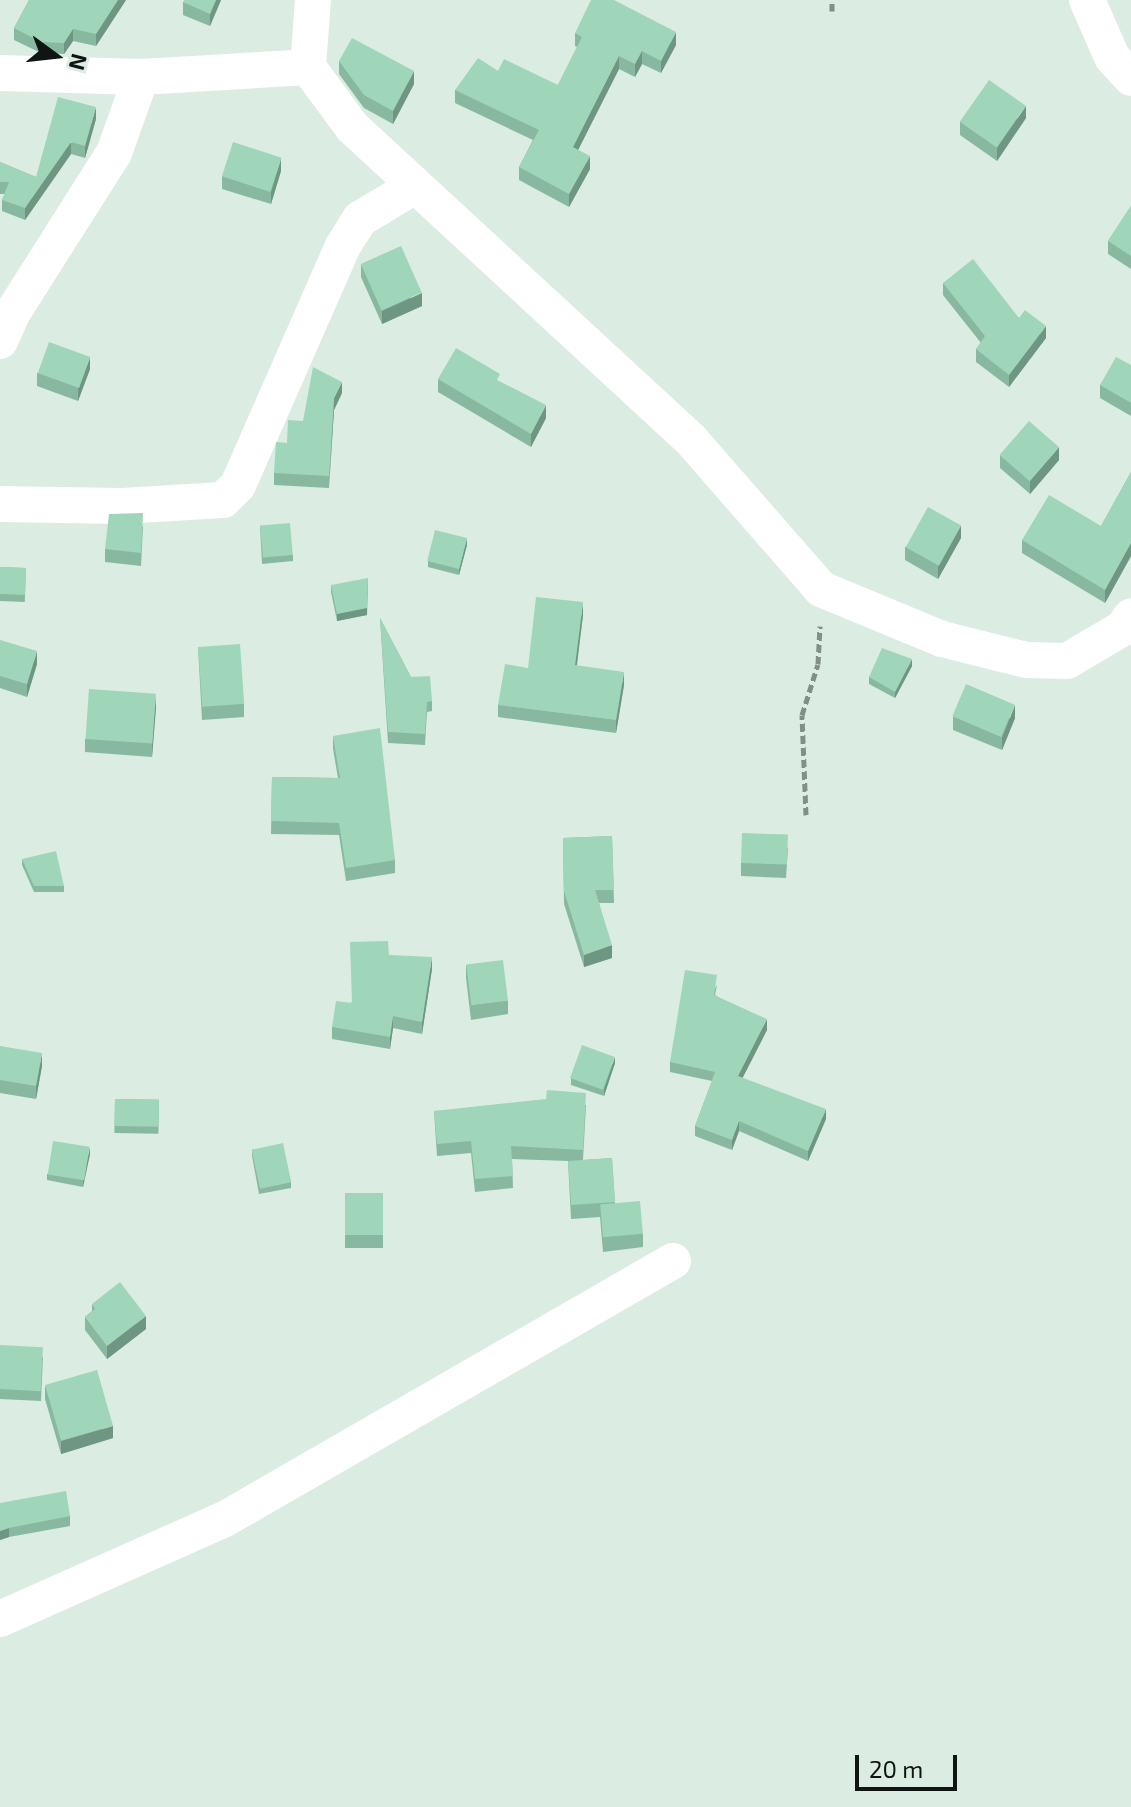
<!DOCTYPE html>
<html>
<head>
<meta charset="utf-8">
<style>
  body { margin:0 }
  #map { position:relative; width:1131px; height:1807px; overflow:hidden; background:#dbece3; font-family:"Exo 2",sans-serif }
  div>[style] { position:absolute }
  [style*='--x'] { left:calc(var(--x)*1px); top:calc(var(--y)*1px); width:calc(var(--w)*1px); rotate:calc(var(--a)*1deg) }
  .path>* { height:5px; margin-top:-2.5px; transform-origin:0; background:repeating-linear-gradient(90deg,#828e88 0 8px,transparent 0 12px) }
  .street>* { height:36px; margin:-18px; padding:0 18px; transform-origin:18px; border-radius:18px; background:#fff }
  .wall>* { inset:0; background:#89b8a0; transform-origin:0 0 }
  .shaded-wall>* { inset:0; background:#6f9682 }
  .building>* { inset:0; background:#9fd6ba; transform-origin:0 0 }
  span { translate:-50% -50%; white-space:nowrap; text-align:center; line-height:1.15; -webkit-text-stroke:8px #dbece3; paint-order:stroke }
  .north { position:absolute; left:16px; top:16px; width:80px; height:80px; -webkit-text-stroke:6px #dbece3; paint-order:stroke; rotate:105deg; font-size:22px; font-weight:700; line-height:32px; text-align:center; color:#0f1512 }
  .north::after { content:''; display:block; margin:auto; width:28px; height:36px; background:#0f1512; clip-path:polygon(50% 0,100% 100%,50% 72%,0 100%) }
  .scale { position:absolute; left:855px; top:1755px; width:102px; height:36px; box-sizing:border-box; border:4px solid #0f1512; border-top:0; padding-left:10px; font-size:24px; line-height:28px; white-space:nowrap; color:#0f1512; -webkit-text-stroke:6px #dbece3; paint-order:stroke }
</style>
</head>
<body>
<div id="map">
  <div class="path">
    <i style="--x:832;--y:11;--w:11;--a:-90"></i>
    <i style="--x:806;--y:815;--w:100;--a:-92.3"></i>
    <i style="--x:802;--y:715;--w:53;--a:-72.6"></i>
    <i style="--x:818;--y:664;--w:38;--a:-87"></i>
  </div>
  <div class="street">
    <i style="--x:313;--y:0;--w:67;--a:94.3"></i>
    <i style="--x:308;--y:67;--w:74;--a:53.7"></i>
    <i style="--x:352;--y:127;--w:463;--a:42.7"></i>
    <i style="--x:692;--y:441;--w:196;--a:48.9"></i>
    <i style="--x:821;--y:589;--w:131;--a:22.5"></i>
    <i style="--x:942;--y:639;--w:87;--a:14"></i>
    <i style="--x:1026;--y:660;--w:41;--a:1.4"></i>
    <i style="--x:1067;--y:661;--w:65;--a:-30.5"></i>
    <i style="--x:1123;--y:628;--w:14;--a:-56"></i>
    <i style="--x:1087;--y:0;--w:62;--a:66.3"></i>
    <i style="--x:1112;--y:57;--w:28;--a:48"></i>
    <i style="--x:0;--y:73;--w:141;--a:1.6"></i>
    <i style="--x:141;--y:77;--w:167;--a:-3.4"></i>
    <i style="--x:0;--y:341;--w:32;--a:-66"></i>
    <i style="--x:13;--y:312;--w:188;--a:-57.6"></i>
    <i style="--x:114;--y:153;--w:81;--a:-70.4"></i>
    <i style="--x:0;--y:504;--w:122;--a:0.9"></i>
    <i style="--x:122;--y:506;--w:101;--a:-3.4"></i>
    <i style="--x:223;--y:500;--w:21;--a:-45"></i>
    <i style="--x:238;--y:485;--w:261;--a:-66.3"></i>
    <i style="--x:343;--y:246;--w:32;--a:-58"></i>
    <i style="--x:360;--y:219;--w:62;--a:-31.1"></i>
    <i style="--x:0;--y:1619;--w:246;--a:-24"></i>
    <i style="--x:225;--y:1519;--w:517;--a:-29.94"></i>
  </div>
  <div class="wall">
    <i style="clip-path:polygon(29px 0,126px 0,96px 46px,73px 41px,64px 54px,41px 53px,14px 40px,14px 28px)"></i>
    <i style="clip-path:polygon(221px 0,210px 26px,183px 15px,183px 2px)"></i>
    <i style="clip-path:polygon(575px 33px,676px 45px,661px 73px,642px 64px,635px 77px,619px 69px,578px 150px,590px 169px,569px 207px,519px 180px,519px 167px,533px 140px,455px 103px,455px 90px,498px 71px,558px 85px,577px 47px,575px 46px)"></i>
    <i style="clip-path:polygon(339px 61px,414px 84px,393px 124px,364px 108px,339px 74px)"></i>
    <i style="clip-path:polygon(1026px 118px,997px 161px,960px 135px,960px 122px)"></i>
    <i style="clip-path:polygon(96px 119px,85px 158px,71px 154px,25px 220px,2px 211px,2px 200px,5px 194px,0 194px,0 162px,36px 177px)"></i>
    <i style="clip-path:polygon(281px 171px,271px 204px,222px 189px,222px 176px)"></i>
    <i style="clip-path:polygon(1131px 206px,1131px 269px,1108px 254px,1108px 241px)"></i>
    <i style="clip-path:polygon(361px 264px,422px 306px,382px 324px,361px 277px)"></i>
    <i style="clip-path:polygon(943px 283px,1019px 318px,1046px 338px,1009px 387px,976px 362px,976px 349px,981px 343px,943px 295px)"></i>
    <i style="clip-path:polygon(1131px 365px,1131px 416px,1100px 398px,1100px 385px)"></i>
    <i style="clip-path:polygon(90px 369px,78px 401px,37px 386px,37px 373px)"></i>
    <i style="clip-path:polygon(438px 379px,546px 418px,531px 447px,438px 392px)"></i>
    <i style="clip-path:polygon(342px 393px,334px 410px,329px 488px,274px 485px,274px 473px,303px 421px)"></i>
    <i style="clip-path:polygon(1000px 455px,1059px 460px,1030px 494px,1000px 468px)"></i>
    <i style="clip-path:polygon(1131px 472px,1131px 556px,1105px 603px,1022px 553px,1022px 540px,1101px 526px)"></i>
    <i style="clip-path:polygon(143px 526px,141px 566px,105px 562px,105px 549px)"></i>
    <i style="clip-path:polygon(260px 526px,293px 555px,293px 561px,262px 564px)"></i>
    <i style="clip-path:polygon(961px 538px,938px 579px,905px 560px,905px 547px)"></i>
    <i style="clip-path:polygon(467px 545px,459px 575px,428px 567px,428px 561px)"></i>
    <i style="left:0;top:567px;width:26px;height:34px;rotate:2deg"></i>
    <i style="clip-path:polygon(331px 585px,367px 615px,337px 621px,331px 592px)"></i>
    <i style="clip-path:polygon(583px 615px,577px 666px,624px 685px,616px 733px,498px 717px,498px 705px,528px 668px)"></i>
    <i style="clip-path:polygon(380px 618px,411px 677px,432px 701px,432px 711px,427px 712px,425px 745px,388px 743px)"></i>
    <i style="clip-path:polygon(0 640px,37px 664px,27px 697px,0 688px)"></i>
    <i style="clip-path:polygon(198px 647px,244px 704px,244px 717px,202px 720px)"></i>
    <i style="clip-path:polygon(912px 666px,895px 698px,869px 684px,869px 677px)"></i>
    <i style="clip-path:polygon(156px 707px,152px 757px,85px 752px,85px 739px)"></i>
    <i style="clip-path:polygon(953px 717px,1015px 718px,1002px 750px,953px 730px)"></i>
    <i style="clip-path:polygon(333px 736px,395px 860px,395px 873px,346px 881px,339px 835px,271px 834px,272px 777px,338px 778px,333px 749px)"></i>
    <i style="clip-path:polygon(612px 836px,614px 903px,599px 903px,612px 958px,584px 967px,564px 904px,563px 838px)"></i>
    <i style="clip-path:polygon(788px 848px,786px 878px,741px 876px,741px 863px)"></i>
    <i style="clip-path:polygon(22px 859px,64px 886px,64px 892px,34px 892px,22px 865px)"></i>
    <i style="clip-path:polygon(389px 955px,432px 969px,422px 1034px,393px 1028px,390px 1049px,332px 1039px,332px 1027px)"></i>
    <i style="clip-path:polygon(466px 965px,508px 1001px,508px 1014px,471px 1020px,466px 978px)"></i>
    <i style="clip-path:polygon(717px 985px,715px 995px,767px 1030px,742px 1078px,826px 1119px,808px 1161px,739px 1131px,732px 1150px,695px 1136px,695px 1126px,712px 1081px,670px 1072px,670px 1062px)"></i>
    <i style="clip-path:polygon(0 1046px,42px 1066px,36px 1099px,0 1093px)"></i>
    <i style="clip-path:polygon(615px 1063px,604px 1096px,571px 1085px,571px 1078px)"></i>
    <i style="left:115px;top:1099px;width:44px;height:34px;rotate:1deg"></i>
    <i style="clip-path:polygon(586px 1105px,583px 1160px,612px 1158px,615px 1204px,643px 1234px,643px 1247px,603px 1252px,600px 1217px,571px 1219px,568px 1161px,512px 1159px,513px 1188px,475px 1192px,471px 1153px,437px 1156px,434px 1111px)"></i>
    <i style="clip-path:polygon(252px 1149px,291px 1182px,291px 1188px,259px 1194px,252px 1156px)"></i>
    <i style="clip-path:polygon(90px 1154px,83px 1187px,47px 1180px,47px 1174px)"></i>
    <i style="left:345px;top:1193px;width:38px;height:55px"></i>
    <i style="clip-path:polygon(92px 1304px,146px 1329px,107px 1359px,85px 1330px,85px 1317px,92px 1311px)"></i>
    <i style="clip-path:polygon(0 1345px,43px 1357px,41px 1401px,0 1399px)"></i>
    <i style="clip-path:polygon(45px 1386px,113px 1438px,61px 1454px,45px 1399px)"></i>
    <i style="clip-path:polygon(0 1503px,70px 1516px,70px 1526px,9px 1537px,0 1540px)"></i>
  </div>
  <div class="shaded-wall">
    <i style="clip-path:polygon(118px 0,126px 0,96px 46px,96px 34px)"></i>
    <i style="clip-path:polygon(216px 0,221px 0,210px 26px,210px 14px)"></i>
    <i style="clip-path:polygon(73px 29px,73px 41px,64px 54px,64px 43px)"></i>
    <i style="clip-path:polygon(676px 32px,676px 45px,661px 73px,661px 61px)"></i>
    <i style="clip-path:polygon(642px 51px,642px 64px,635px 77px,635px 64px)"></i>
    <i style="clip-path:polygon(619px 56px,619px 69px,573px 160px,573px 147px)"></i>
    <i style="clip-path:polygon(414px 71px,414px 84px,393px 124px,393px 111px)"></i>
    <i style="clip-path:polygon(1026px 106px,1026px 118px,997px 161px,997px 148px)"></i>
    <i style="clip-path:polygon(96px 107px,96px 119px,85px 158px,85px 146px)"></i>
    <i style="clip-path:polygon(71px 142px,71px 154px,25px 220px,25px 208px)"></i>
    <i style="clip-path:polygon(590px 156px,590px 169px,569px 207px,569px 194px)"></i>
    <i style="clip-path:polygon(281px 158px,281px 171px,271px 204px,271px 192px)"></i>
    <i style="clip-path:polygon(422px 293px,422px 306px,382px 324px,382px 311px)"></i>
    <i style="clip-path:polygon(1046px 326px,1046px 338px,1009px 387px,1009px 375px)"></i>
    <i style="clip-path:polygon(90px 357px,90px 369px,78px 401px,78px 388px)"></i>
    <i style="clip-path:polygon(342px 382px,342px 393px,334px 410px,329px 488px,334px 398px)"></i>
    <i style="clip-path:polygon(546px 405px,546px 418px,531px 447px,531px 434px)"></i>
    <i style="clip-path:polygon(1059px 447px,1059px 460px,1030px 494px,1030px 481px)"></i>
    <i style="clip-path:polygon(961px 525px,961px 538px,938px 579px,938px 566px)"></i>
    <i style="clip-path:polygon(467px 538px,467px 545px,459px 575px,459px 569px)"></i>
    <i style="clip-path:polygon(1131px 543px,1131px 556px,1105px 603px,1105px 590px)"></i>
    <i style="clip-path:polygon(368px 578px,367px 615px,337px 621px,337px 614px)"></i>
    <i style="clip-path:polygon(583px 602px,583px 615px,575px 678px,575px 665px)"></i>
    <i style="clip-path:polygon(37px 651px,37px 664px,27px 697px,27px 684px)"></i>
    <i style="clip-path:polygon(912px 659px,912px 666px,895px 698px,895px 692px)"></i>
    <i style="clip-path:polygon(624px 672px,624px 685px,616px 733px,616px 720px)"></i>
    <i style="clip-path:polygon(156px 694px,156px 707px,152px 757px,152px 744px)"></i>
    <i style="clip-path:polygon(1015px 705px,1015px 718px,1002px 750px,1002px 738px)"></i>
    <i style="clip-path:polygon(612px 945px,612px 958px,584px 967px,584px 955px)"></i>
    <i style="clip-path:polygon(432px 957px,432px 969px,422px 1034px,422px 1022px)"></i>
    <i style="clip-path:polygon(393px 1016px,393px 1028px,390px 1049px,390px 1037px)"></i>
    <i style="clip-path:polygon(767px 1019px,767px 1030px,738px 1087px,738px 1076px)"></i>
    <i style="clip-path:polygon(42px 1053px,42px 1066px,36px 1099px,36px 1086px)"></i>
    <i style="clip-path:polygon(615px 1057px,615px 1063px,604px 1096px,604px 1089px)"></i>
    <i style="clip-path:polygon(826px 1109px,826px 1119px,808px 1161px,808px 1151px)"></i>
    <i style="clip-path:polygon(739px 1121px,739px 1131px,732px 1150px,732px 1140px)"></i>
    <i style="clip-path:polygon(90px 1147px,90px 1154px,83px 1187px,83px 1181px)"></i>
    <i style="clip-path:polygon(146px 1316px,146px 1329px,107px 1359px,107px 1346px)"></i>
    <i style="clip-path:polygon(113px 1426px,113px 1438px,61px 1454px,61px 1441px)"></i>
    <i style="clip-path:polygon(9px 1528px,9px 1537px,0 1540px,0 1531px)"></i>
  </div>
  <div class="building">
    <i style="clip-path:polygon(29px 0,118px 0,96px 34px,73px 29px,64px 43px,41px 42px,14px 28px)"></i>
    <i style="clip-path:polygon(184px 0,216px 0,210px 14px,183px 2px)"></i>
    <i style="clip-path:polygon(591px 0,614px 0,676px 32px,661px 61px,642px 51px,635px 64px,619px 56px,573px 147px,590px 156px,569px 194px,519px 167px,539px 130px,455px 90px,478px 58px,498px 71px,504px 59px,558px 85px,582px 37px,575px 33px)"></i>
    <i style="clip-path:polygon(352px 38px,414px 71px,393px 111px,364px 95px,339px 61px)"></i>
    <i style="left:989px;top:80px;width:45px;height:51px;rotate:35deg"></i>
    <i style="clip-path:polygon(58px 97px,96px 107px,85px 146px,71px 142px,25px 208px,2px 200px,9px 182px,0 182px,0 162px,36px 177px)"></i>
    <i style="left:233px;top:142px;width:51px;height:36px;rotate:18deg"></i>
    <i style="clip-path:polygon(1131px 206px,1131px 256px,1108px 241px)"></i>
    <i style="left:401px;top:246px;width:51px;height:44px;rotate:66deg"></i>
    <i style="clip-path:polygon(973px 259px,1019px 318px,1025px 310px,1046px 326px,1009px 375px,976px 349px,985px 336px,943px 283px)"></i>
    <i style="left:49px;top:342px;width:44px;height:33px;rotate:20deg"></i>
    <i style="clip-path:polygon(456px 348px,500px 374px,497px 380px,546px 405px,531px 434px,438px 379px)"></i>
    <i style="clip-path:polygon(1116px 357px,1131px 365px,1131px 403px,1100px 385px)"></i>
    <i style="clip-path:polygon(313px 367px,342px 382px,334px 398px,329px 476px,274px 473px,276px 442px,287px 443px,288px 420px,303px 421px)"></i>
    <i style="left:1029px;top:421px;width:40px;height:45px;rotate:41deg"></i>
    <i style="clip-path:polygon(1131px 472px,1131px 543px,1105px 590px,1022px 540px,1049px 495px,1101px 526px)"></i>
    <i style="left:928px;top:507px;width:38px;height:46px;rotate:29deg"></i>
    <i style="clip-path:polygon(143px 513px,141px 553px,105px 549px,109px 514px)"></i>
    <i style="left:290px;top:523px;width:32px;height:30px;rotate:85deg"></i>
    <i style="left:435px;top:530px;width:33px;height:32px;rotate:14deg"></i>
    <i style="left:0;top:567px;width:26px;height:27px;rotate:2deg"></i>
    <i style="clip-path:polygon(368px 578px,367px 608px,337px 614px,331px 585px)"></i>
    <i style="clip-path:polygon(536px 597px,583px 602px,575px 665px,624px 672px,616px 720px,498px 705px,505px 664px,528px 668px)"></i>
    <i style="clip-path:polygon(380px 618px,411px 677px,430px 676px,432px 701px,427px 702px,425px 734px,388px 732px)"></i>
    <i style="clip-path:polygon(0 640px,37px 651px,27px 684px,0 676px)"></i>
    <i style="left:240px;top:644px;width:60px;height:42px;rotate:86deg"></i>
    <i style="clip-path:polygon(882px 648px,912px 659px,895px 692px,869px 677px)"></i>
    <i style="left:966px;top:684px;width:53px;height:35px;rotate:23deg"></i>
    <i style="left:89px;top:689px;width:67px;height:50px;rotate:4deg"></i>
    <i style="clip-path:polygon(380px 728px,395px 860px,346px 868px,339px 823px,271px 821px,272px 777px,340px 778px,333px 736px)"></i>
    <i style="left:742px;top:833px;width:46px;height:30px;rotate:2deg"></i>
    <i style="clip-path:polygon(612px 836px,614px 890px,595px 890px,612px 945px,584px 955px,564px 891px,563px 838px)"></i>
    <i style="clip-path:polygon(56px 851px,64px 886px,34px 886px,22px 859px)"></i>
    <i style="clip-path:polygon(388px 941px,389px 955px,432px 957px,422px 1022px,393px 1016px,390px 1037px,332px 1027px,336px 1001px,352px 1003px,350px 942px)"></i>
    <i style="left:503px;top:960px;width:41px;height:37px;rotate:83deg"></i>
    <i style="clip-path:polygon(685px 970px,717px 975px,714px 995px,767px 1019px,738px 1076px,826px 1109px,808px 1151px,739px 1121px,732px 1140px,695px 1126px,715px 1072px,670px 1062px)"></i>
    <i style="left:582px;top:1045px;width:35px;height:35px;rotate:20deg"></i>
    <i style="clip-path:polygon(0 1046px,42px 1053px,36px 1086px,0 1080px)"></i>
    <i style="clip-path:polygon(547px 1090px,586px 1093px,583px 1150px,511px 1146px,513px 1176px,475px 1179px,471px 1141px,437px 1144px,434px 1111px,546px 1099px)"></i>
    <i style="left:115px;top:1099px;width:44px;height:27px;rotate:1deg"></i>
    <i style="left:53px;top:1141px;width:37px;height:34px;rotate:9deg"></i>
    <i style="left:283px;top:1143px;width:40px;height:32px;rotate:78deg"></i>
    <i style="left:612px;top:1158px;width:44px;height:44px;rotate:86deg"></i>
    <i style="left:345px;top:1193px;width:38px;height:42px"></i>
    <i style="left:640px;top:1201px;width:33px;height:40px;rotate:85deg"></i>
    <i style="clip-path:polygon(120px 1282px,146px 1316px,107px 1346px,85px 1317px,95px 1309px,92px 1304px)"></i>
    <i style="left:0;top:1345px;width:43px;height:44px;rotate:3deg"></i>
    <i style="left:97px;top:1370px;width:58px;height:54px;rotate:74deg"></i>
    <i style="clip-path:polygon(66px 1491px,70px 1516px,9px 1528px,0 1531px,0 1503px)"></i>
  </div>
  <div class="north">N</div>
  <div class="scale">20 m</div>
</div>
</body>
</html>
